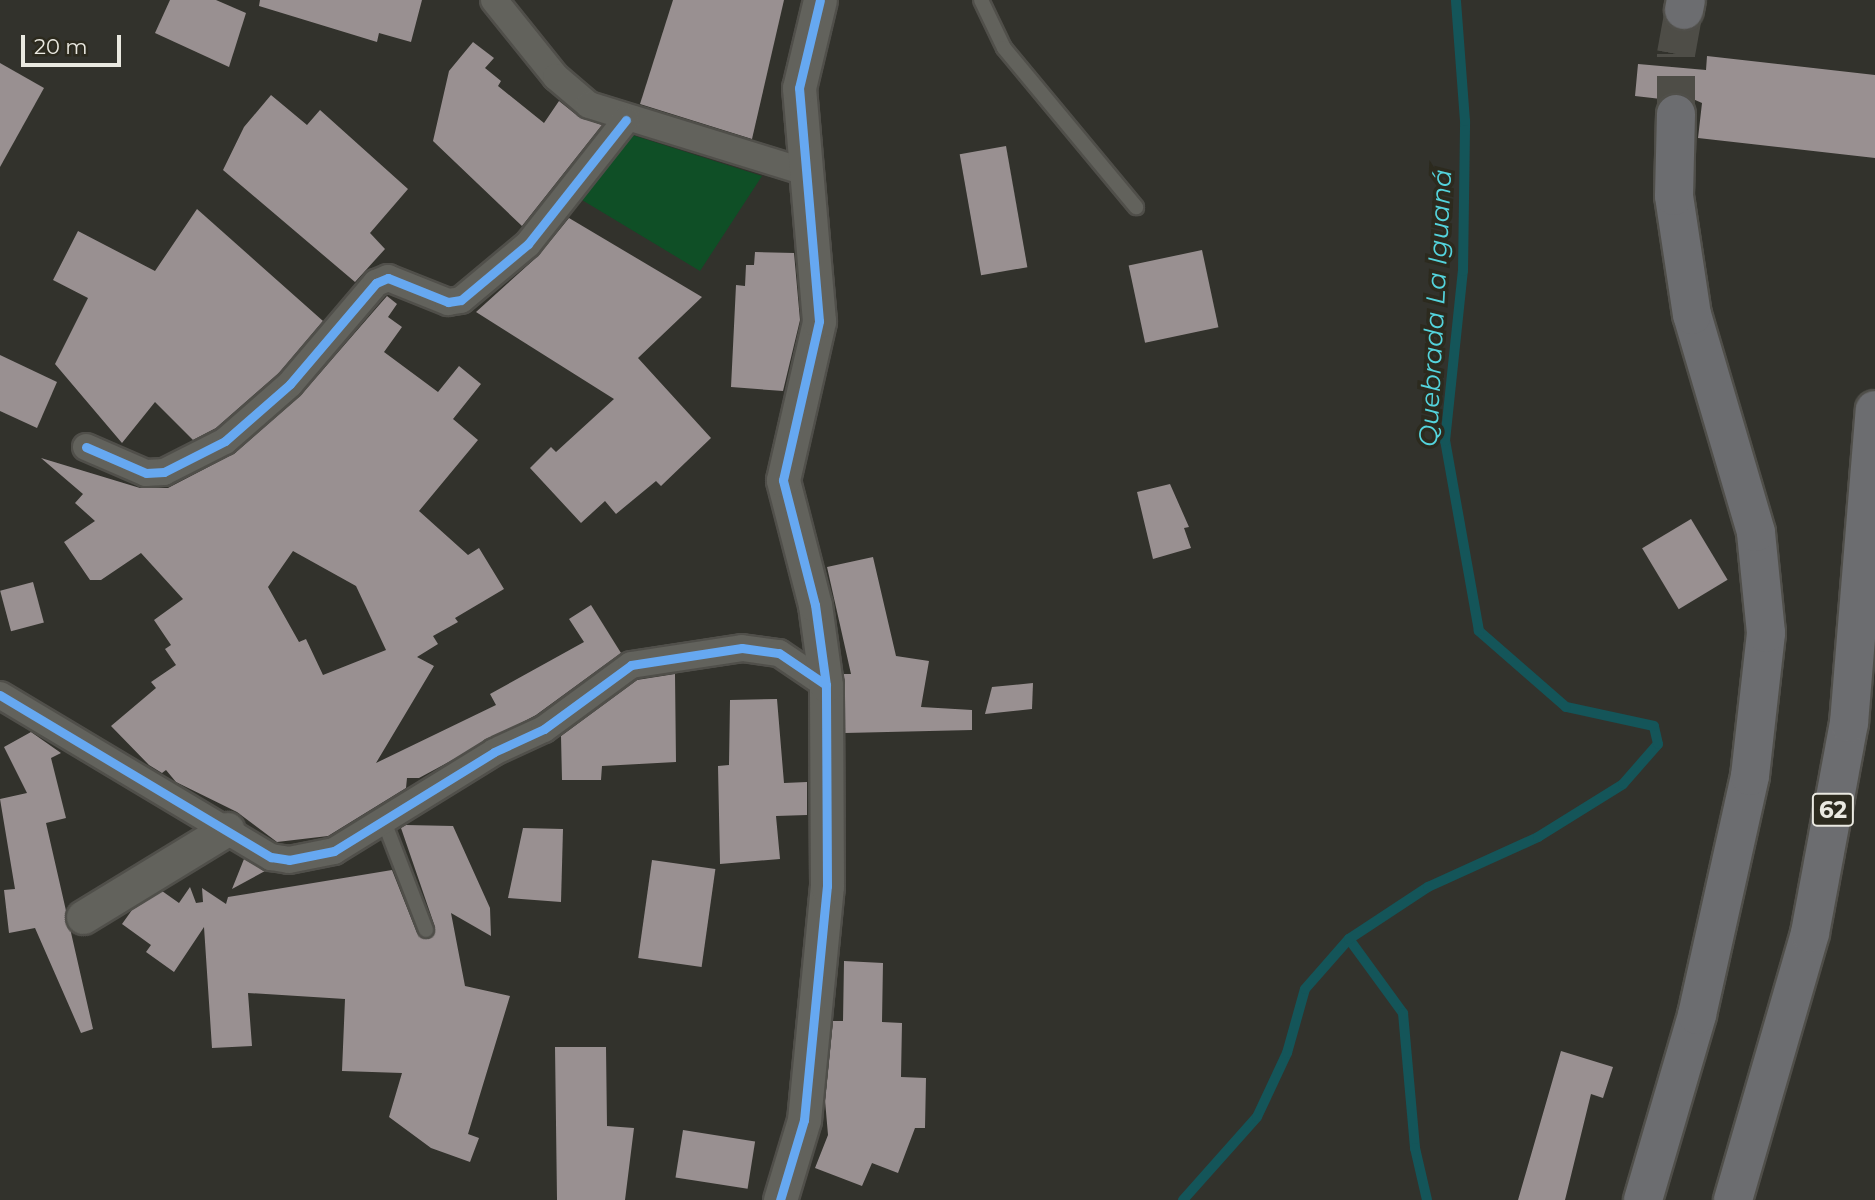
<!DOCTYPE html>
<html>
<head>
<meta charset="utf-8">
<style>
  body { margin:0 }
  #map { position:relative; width:1875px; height:1200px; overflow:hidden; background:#32322c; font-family:Montserrat,sans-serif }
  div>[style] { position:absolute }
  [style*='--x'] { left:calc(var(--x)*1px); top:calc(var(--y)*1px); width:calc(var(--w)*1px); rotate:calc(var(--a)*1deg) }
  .green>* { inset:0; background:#0f4f26 }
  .stream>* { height:10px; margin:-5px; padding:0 5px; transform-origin:5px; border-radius:5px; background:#145559 }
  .building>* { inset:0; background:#999091; transform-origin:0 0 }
  .trunk-tunnel>* { height:38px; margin-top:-19px; transform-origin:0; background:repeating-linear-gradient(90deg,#4e4d47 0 38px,transparent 0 57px) }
  .roads { filter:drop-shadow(2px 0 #504f4a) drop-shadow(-2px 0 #504f4a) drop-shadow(0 2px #504f4a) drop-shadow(0 -2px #504f4a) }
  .service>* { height:14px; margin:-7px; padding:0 7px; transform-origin:7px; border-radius:7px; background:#62625c }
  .minor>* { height:26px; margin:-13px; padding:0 13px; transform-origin:13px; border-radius:13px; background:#62625c }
  .tertiary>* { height:33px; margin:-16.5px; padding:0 16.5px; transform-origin:16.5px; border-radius:16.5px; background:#62625c }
  .trunk>* { height:38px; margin:-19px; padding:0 19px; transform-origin:19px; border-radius:19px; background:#6c6d70 }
  .cycleway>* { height:9px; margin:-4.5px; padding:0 4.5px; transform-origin:4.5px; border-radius:4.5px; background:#66a8f1 }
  span { translate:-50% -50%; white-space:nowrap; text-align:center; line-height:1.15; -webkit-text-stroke:7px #2c2a1e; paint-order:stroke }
  .shield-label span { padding:2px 5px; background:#2c2a1e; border:2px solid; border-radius:5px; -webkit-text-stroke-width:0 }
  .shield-label { font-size:23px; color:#eae9e1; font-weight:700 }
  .water-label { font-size:26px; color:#54d4dd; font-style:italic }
  .scale { position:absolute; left:21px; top:35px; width:100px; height:32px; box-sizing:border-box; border:4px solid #eae9e1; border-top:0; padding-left:9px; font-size:21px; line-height:24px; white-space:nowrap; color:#eae9e1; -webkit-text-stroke:5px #2c2a1e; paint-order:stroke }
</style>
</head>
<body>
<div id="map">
  <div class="green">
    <i style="clip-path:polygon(626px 133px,762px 176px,700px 271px,582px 200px)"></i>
  </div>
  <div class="stream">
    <i style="--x:1349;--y:939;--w:92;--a:53.9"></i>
    <i style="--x:1403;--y:1013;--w:136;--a:84.9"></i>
    <i style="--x:1415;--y:1148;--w:53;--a:77"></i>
    <i style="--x:1183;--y:1200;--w:111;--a:-48.3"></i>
    <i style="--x:1257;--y:1117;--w:71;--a:-64.9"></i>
    <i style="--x:1287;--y:1053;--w:66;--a:-74.3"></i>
    <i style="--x:1305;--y:989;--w:67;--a:-48.7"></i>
    <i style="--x:1349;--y:939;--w:95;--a:-33.4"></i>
    <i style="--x:1428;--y:887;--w:121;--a:-24.4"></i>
    <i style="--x:1538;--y:837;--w:100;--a:-31.9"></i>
    <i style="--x:1623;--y:784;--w:53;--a:-48.8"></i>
    <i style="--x:1658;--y:744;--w:18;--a:-103"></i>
    <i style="--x:1654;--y:726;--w:90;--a:-167.8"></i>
    <i style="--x:1566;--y:707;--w:116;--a:-138.9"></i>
    <i style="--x:1479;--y:631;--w:193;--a:-100.1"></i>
    <i style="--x:1445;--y:441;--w:171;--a:-84"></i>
    <i style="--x:1463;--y:271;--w:150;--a:-89.2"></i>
    <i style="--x:1465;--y:121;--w:121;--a:-94.3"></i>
  </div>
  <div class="building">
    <i style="clip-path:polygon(170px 0,216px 0,246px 13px,229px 67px,155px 33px)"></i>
    <i style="clip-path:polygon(260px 0,422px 0,411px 42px,379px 33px,377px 42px,259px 6px)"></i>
    <i style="clip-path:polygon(673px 0,784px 0,752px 139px,640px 104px)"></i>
    <i style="clip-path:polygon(473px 42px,494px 58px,485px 68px,501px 81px,498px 86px,544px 123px,559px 101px,579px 117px,602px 125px,522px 226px,433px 141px,449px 71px)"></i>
    <i style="clip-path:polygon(1707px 56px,1875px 75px,1875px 158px,1698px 138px,1702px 103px,1677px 92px,1661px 99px,1635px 96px,1638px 64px,1706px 70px)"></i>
    <i style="clip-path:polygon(0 63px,44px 88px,0 167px)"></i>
    <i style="clip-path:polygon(271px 95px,307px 125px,320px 110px,408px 189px,370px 233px,385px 249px,355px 282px,223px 170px,244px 127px)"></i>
    <i style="left:1006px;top:146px;width:123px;height:47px;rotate:80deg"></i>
    <i style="clip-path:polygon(197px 209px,323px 321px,279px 373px,216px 428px,193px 440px,155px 402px,122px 443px,55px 364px,88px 298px,53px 280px,78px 231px,155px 271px)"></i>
    <i style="clip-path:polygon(569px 218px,702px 297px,638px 358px,711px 438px,661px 486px,656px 481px,616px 514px,605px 501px,581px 523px,530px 468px,551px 447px,556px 452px,614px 399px,476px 312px,538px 256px)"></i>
    <i style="left:1202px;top:250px;width:79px;height:75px;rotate:78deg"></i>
    <i style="clip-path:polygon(755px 252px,794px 253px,800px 320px,783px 391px,731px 387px,736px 285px,745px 286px,746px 265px,754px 265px)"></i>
    <i style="clip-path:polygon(evenodd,387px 296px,397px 304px,388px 317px,402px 327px,384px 352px,438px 392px,459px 366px,481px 384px,453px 419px,478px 440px,419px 511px,468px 555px,479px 548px,504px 589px,455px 618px,458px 622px,433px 636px,438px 644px,417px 657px,434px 666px,376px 763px,496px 705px,490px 694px,584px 642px,569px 619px,591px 605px,621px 653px,536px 715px,419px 778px,407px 778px,406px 788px,328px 836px,277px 842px,237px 812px,176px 782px,166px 770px,162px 773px,149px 765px,111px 726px,156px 688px,151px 682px,176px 665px,165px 649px,171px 645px,154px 620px,183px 599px,141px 553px,101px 580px,90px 580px,64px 542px,95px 521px,75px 503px,83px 494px,41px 458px,140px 488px,168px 488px,235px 453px,300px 396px,387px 296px,293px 551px,356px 586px,386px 650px,323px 675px,306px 639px,299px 642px,268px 587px,293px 551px)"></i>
    <i style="clip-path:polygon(0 355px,57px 382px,37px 428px,0 411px)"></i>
    <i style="clip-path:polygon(1170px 484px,1189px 527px,1184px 528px,1191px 548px,1153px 559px,1137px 492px)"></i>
    <i style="left:1691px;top:519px;width:71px;height:57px;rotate:59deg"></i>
    <i style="clip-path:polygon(873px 557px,896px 656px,929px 661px,921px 707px,972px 710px,972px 730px,845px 733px,844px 674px,851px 674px,827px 567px)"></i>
    <i style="left:33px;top:582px;width:42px;height:34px;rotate:75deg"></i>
    <i style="clip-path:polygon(675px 674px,676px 762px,602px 766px,601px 780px,562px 780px,561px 736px,637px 680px)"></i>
    <i style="clip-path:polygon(1033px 683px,1032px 709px,985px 714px,992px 687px)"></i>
    <i style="clip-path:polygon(777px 699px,784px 783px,807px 782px,807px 815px,776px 816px,780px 859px,720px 864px,718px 766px,729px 765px,730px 700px)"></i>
    <i style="clip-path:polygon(31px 732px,61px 753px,51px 758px,66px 818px,46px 823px,93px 1029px,81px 1033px,35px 928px,9px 933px,4px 890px,15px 889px,0 799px,27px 793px,4px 747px)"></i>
    <i style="clip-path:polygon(406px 825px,453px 826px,490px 908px,491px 936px,451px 913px,465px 986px,510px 996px,468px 1134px,479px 1138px,470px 1162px,431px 1148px,389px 1117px,402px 1073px,342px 1071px,345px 999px,248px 993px,252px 1046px,212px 1048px,204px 927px,174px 972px,146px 952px,151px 945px,122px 924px,132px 910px,162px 891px,179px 903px,190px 887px,196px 903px,203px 902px,202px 888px,226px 904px,228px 897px,392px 870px,417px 933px,429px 939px,435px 927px,401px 828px)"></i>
    <i style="clip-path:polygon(523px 828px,563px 829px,561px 902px,508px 898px)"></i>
    <i style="clip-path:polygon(244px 859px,265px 871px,232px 889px)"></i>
    <i style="left:652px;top:860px;width:64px;height:99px;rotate:8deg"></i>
    <i style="clip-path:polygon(844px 961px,883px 963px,882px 1022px,902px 1023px,901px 1077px,926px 1078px,925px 1128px,915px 1128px,898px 1173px,872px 1163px,862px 1186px,815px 1168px,828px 1135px,825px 1100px,833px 1021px,843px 1021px)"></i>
    <i style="clip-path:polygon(555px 1047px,606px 1047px,607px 1126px,634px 1128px,625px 1200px,557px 1200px)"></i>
    <i style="clip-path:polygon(1561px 1051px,1613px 1067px,1603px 1098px,1591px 1094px,1565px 1200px,1518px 1200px)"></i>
    <i style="left:683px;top:1130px;width:73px;height:48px;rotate:9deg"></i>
  </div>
  <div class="trunk-tunnel">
    <i style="--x:1676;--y:114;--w:60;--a:-90"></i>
    <i style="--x:1676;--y:54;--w:45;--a:-79.7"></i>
  </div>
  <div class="roads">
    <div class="service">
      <i style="--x:981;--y:0;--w:53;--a:64.4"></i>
      <i style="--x:1004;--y:48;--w:207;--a:50.3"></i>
      <i style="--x:383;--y:819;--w:119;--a:68.8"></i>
    </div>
    <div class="minor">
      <i style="--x:494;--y:0;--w:99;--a:51.2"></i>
      <i style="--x:556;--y:77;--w:43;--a:40.3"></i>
      <i style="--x:589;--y:105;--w:226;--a:17.2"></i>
      <i style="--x:86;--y:447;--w:65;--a:23.4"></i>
      <i style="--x:146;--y:473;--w:18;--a:-3"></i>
      <i style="--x:164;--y:472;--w:68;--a:-26.9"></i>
      <i style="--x:225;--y:441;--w:86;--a:-41.2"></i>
      <i style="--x:290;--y:384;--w:133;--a:-49.6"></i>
      <i style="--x:376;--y:283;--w:13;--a:-23"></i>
      <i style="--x:388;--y:278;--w:65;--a:21.8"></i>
      <i style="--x:448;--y:302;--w:13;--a:-9"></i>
      <i style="--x:461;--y:300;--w:87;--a:-39.9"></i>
      <i style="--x:528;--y:244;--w:158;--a:-51.7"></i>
      <i style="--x:0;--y:695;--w:316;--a:30.9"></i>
      <i style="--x:271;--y:857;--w:18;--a:9"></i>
      <i style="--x:289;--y:860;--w:46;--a:-11.3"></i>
      <i style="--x:334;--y:851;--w:188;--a:-31.7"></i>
      <i style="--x:494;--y:752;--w:55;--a:-24.7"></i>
      <i style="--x:544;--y:729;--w:108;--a:-36.3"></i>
      <i style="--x:631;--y:665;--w:112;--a:-8.7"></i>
      <i style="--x:742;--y:648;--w:37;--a:8"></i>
      <i style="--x:779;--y:653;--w:57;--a:34.2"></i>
    </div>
    <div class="tertiary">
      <i style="--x:83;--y:917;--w:169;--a:-31.4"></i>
      <i style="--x:780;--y:1200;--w:84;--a:-73.3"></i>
      <i style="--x:804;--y:1120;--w:235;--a:-84.4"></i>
      <i style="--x:827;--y:886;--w:201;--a:-90.3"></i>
      <i style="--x:826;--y:685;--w:81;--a:-97.8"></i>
      <i style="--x:815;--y:605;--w:129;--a:-104.4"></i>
      <i style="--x:783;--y:480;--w:163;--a:-77.2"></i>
      <i style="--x:819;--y:321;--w:234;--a:-94.9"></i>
      <i style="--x:799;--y:88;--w:90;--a:-76.6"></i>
    </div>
    <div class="trunk">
      <i style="--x:1684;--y:10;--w:10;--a:-79"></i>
      <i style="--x:1643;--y:1200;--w:193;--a:-73.7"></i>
      <i style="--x:1697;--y:1015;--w:245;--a:-77.5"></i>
      <i style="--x:1750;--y:776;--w:144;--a:-83.6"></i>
      <i style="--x:1766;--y:633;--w:101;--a:-95.7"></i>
      <i style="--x:1756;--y:532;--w:226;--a:-106.4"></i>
      <i style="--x:1692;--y:315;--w:120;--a:-98.6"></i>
      <i style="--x:1674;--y:196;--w:82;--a:-88.6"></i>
      <i style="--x:1733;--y:1200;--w:278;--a:-73.9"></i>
      <i style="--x:1810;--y:933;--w:214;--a:-79.5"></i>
      <i style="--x:1849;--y:723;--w:314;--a:-85.3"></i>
    </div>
  </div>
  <div class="cycleway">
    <i style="--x:86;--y:447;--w:65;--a:23.4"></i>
    <i style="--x:146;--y:473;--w:18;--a:-3"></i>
    <i style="--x:164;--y:472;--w:68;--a:-26.9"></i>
    <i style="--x:225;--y:441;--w:86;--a:-41.2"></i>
    <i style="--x:290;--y:384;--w:133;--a:-49.6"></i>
    <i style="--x:376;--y:283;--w:13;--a:-23"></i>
    <i style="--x:388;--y:278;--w:65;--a:21.8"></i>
    <i style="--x:448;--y:302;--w:13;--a:-9"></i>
    <i style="--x:461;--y:300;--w:87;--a:-39.9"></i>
    <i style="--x:528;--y:244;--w:158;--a:-51.7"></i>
    <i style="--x:0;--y:695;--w:316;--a:30.9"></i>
    <i style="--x:271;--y:857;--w:18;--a:9"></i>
    <i style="--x:289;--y:860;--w:46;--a:-11.3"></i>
    <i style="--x:334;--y:851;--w:188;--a:-31.7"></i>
    <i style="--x:494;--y:752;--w:55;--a:-24.7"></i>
    <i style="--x:544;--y:729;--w:108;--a:-36.3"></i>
    <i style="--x:631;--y:665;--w:112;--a:-8.7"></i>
    <i style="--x:742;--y:648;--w:37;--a:8"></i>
    <i style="--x:779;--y:653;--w:57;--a:34.2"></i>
    <i style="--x:780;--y:1200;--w:84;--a:-73.3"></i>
    <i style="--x:804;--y:1120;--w:235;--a:-84.4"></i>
    <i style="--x:827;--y:886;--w:201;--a:-90.3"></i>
    <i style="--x:826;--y:685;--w:81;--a:-97.8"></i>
    <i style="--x:815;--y:605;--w:129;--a:-104.4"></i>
    <i style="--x:783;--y:480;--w:163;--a:-77.2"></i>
    <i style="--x:819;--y:321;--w:234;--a:-94.9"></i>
    <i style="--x:799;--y:88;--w:90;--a:-76.6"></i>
  </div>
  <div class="shield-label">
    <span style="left:1833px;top:810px">62</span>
  </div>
  <div class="water-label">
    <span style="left:1436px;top:308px;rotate:-87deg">Quebrada La Iguaná</span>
  </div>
  <div class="scale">20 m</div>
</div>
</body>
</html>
